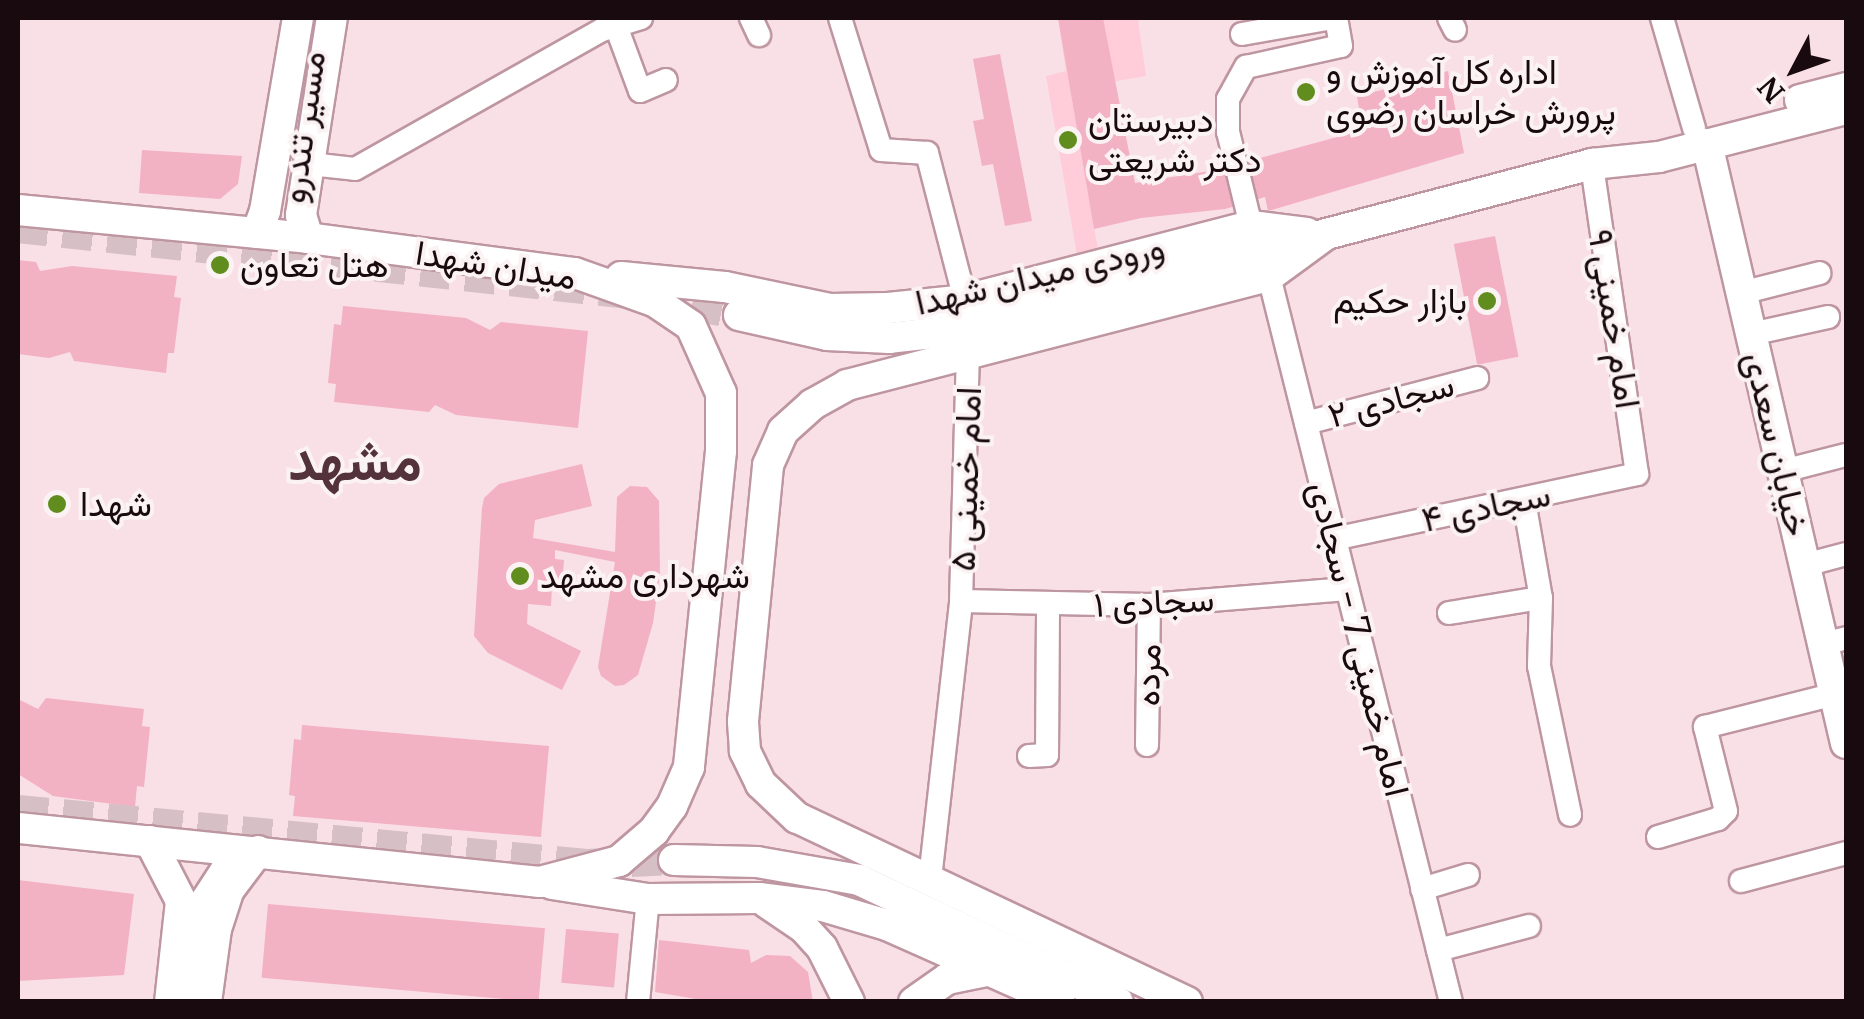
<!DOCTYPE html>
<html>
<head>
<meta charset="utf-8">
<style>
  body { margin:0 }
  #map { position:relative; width:1864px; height:1019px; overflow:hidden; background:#f9dfe6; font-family:Merriweather,Vazirmatn,serif }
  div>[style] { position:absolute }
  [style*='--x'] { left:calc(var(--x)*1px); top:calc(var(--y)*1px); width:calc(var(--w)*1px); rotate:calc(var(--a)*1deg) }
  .built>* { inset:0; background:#ffccda }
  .building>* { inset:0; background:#f3b1c4; transform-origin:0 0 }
  .major-tunnel>* { height:30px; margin-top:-15px; transform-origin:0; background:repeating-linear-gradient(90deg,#d7bfc6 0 30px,transparent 0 45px) }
  .roads { filter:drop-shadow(2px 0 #be96a1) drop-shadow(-2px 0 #be96a1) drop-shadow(0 2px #be96a1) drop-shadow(0 -2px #be96a1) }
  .minor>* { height:22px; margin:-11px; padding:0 11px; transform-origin:11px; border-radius:11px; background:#fff }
  .major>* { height:30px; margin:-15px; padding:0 15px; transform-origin:15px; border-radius:15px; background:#fff }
  .dots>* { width:28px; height:28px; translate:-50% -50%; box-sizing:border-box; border:5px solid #fbf2f4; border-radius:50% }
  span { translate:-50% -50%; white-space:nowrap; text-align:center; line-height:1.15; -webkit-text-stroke:8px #fbf2f4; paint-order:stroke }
  .poi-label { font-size:35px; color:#180a0e }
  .left { translate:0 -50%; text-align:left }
  .right { translate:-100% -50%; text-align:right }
  .street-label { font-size:35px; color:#180a0e }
  .town-label { font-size:55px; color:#53323c; font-weight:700 }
  .frame { position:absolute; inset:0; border:20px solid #180a0e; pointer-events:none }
  .north { position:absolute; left:1744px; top:20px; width:100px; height:100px; -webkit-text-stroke:8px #fbf2f4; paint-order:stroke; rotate:229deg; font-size:28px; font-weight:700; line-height:40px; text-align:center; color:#180a0e }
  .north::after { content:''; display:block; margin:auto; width:35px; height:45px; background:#180a0e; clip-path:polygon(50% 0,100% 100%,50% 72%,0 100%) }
</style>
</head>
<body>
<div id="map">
  <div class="built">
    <i style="clip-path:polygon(1058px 18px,1148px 18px,1138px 19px,1146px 76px,1070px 89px,1098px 250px,1077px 255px,1046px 76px,1066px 71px)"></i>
  </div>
  <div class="building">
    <i style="clip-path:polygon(1058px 18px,1103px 18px,1135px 183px,1216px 170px,1363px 130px,1357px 97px,1448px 71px,1464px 153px,1268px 211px,1265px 197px,1225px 209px,1141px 218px,1094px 229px)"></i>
    <i style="clip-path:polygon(1000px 54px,1032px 221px,1005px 226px,993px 164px,982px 166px,973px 121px,984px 119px,973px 59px)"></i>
    <i style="clip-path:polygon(142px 150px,242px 156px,238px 184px,220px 199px,139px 193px)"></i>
    <i style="left:1495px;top:236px;width:123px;height:42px;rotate:79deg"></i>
    <i style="clip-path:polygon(18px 260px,36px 262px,40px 271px,72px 266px,177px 276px,174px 297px,181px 298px,174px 353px,168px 353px,166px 373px,74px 361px,70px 352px,49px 358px,18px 354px)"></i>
    <i style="clip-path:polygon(343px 306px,466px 318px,490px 330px,501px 322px,588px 331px,578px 428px,456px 415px,435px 405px,429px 412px,334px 402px,336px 384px,328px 383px,334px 324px,341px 325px)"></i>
    <i style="clip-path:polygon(582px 464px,592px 506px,535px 520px,533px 538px,615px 552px,617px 497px,630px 486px,647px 487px,659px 501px,660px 574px,653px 623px,638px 675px,624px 685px,615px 686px,601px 676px,598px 667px,615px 562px,555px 550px,555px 559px,564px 560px,562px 587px,552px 586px,551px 606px,528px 604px,527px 624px,581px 651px,562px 690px,488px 653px,474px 636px,482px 508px,484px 498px,499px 484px)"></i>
    <i style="clip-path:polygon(46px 698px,144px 709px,142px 726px,150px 727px,144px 787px,137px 786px,135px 807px,53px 796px,18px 774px,18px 699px,38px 709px)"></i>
    <i style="clip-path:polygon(302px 725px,549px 746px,541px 837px,293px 816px,295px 796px,289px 795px,294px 739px,301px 740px)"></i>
    <i style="clip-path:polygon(18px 880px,134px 894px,124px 975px,18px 981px)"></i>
    <i style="left:268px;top:904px;width:278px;height:74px;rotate:5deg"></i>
    <i style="left:566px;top:929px;width:53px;height:54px;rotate:5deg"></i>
    <i style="clip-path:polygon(659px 940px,749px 950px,751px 963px,766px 955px,790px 956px,808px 972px,813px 1002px,713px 1002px,655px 992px)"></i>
  </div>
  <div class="major-tunnel">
    <i style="--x:18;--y:228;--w:634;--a:6.16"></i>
    <i style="--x:648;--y:296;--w:93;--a:11.8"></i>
    <i style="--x:18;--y:810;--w:571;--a:5.43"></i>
    <i style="--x:586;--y:864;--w:88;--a:-2.6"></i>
  </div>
  <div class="roads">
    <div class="minor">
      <i style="--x:751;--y:18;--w:19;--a:65"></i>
      <i style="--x:840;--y:18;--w:138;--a:72.7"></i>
      <i style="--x:881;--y:150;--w:46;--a:3.7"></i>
      <i style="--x:927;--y:153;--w:152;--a:75.5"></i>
      <i style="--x:1449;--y:18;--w:13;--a:63"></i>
      <i style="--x:1662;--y:18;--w:115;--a:73.8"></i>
      <i style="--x:616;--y:26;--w:69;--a:69.7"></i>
      <i style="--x:640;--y:91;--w:28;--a:-23"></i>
      <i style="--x:1242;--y:34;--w:92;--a:-10"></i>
      <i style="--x:310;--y:164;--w:45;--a:6.3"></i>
      <i style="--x:355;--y:169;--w:283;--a:-29.4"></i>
      <i style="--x:602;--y:30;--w:41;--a:-17.1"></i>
      <i style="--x:1251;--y:226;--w:97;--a:-103.7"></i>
      <i style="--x:1228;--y:132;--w:33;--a:-90"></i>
      <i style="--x:1228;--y:99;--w:37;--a:-61"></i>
      <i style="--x:1246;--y:67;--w:97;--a:-12.5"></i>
      <i style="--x:1341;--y:46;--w:28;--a:-100"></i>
      <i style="--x:1269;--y:276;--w:748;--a:75.93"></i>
      <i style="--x:1741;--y:293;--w:81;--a:-14.2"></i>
      <i style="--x:1751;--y:334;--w:79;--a:-12.4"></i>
      <i style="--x:1306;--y:423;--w:177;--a:-14.7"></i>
      <i style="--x:1783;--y:471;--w:65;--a:-14.3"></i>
      <i style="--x:1524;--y:501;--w:98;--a:80.1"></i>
      <i style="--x:1541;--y:598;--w:68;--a:91.7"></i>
      <i style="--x:1539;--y:666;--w:152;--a:78.2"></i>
      <i style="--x:1334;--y:539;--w:310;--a:-12.1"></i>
      <i style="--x:1637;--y:474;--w:313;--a:-98.3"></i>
      <i style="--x:1805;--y:565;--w:42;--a:-15"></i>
      <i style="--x:961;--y:601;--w:188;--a:1.2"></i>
      <i style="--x:1149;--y:605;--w:199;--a:-4.6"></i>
      <i style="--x:1449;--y:613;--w:93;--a:-9.3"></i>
      <i style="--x:1824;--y:644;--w:23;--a:-15"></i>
      <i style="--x:1147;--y:745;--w:140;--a:-89.2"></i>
      <i style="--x:1029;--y:756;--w:18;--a:-3"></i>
      <i style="--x:1047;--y:755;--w:149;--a:-89.6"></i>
      <i style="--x:1658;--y:837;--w:63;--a:-16.7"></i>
      <i style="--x:1718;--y:819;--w:11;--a:-45"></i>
      <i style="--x:1726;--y:811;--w:87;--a:-104"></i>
      <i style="--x:1705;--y:727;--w:134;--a:-14.2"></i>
      <i style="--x:930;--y:879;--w:280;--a:-83.6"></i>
      <i style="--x:961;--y:601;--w:245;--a:-88.4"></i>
      <i style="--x:1741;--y:881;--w:109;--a:-14.9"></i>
      <i style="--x:1422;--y:889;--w:48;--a:-16.9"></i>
      <i style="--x:1438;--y:950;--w:94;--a:-14.8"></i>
      <i style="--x:189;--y:1002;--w:105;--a:-82.3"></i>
      <i style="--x:203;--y:898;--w:35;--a:-57"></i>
      <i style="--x:222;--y:869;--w:37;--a:-27"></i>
      <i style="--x:638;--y:1002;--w:103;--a:-84.5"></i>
    </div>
    <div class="major">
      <i style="--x:1800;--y:100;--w:48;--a:-14.6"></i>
      <i style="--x:1707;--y:144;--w:615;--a:76.94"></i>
      <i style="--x:18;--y:210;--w:291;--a:5.5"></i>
      <i style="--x:308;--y:238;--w:269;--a:7.5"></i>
      <i style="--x:575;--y:273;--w:86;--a:19.7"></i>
      <i style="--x:656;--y:302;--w:42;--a:34.4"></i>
      <i style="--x:691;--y:326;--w:73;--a:65.9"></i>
      <i style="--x:721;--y:393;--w:58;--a:90"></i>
      <i style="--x:721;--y:451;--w:318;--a:95.8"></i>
      <i style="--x:689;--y:767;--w:43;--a:113.6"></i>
      <i style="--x:672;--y:806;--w:31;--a:126"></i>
      <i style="--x:654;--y:831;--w:46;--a:139.4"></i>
      <i style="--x:619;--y:861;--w:82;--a:165.1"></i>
      <i style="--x:540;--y:882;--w:525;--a:-174.09"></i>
      <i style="--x:257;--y:233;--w:23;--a:-70"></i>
      <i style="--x:265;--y:211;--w:196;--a:-80.3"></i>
      <i style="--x:308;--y:238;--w:24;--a:-107"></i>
      <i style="--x:301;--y:215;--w:199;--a:-81.1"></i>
      <i style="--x:621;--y:277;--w:104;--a:5.5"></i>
      <i style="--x:725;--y:287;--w:107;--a:11.8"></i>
      <i style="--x:830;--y:309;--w:58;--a:-1"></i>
      <i style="--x:888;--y:308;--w:77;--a:-5.9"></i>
      <i style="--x:965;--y:300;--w:295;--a:-14.5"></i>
      <i style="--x:1251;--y:226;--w:56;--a:7.1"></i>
      <i style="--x:739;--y:315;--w:90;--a:12.8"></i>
      <i style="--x:827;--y:335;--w:62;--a:2.8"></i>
      <i style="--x:889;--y:338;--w:73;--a:-6.3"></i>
      <i style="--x:962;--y:330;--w:652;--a:-14.76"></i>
      <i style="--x:1592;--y:164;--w:67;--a:-6"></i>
      <i style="--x:1659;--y:157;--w:193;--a:-14.4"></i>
      <i style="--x:150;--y:841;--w:68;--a:62.7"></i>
      <i style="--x:181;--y:901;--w:102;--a:96.2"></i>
      <i style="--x:674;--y:860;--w:83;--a:1.4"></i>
      <i style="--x:757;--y:862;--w:104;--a:10"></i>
      <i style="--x:859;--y:880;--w:286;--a:25.2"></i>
      <i style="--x:552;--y:884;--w:97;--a:8.9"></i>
      <i style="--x:648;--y:899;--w:111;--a:-0.5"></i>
      <i style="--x:759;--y:898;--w:64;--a:7.1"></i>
      <i style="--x:823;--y:906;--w:67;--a:16.5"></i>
      <i style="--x:887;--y:925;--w:189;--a:24"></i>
      <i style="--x:766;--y:902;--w:46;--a:34.4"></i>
      <i style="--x:804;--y:928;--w:27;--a:48"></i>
      <i style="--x:822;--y:948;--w:60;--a:63.4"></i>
      <i style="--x:206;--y:1002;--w:74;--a:-82.2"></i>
      <i style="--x:216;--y:929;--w:40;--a:-72"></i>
      <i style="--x:228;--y:891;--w:50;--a:-53.1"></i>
      <i style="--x:914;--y:1002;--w:40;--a:-34.9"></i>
      <i style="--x:947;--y:979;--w:45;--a:-11.6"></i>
      <i style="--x:1187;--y:1002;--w:431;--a:-154.7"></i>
      <i style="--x:797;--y:818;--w:50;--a:-136.6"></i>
      <i style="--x:761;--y:784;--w:37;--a:-116"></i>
      <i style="--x:745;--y:751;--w:30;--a:-94"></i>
      <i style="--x:743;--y:721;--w:257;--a:-84.4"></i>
      <i style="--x:768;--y:465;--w:37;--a:-66"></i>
      <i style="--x:783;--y:431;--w:40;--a:-42"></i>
      <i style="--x:813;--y:404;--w:39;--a:-29"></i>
      <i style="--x:847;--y:385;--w:436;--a:-14.5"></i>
      <i style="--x:1269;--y:276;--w:69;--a:-36.2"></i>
    </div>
  </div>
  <div class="dots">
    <i style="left:1306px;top:92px;background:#608d1e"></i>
    <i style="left:1068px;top:140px;background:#608d1e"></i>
    <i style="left:220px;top:265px;background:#608d1e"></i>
    <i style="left:1487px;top:301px;background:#608d1e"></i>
    <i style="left:57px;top:504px;background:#608d1e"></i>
    <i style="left:520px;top:576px;background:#608d1e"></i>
  </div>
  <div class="poi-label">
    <span class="left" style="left:1326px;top:92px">اداره کل آموزش و<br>پرورش خراسان رضوی</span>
    <span class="left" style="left:1088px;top:140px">دبیرستان<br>دکتر شریعتی</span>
    <span class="left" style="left:240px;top:265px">هتل تعاون</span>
    <span class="right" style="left:1467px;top:301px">بازار حکیم</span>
    <span class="left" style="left:80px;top:504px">شهدا</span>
    <span class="left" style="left:540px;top:576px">شهرداری مشهد</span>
  </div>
  <div class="street-label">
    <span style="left:303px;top:127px;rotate:-82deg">مسیر تندرو</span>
    <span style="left:496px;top:265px;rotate:9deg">میدان شهدا</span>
    <span style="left:1040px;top:275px;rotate:-13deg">ورودی میدان شهدا</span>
    <span style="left:1614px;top:319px;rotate:81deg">امام خمینی ۹</span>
    <span style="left:1391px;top:400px;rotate:-15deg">سجادی ۲</span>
    <span style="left:1777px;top:444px;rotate:77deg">خیابان سعدی</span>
    <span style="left:966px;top:479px;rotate:-88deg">امام خمینی ۵</span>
    <span style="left:1486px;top:507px;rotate:-12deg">سجادی ۴</span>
    <span style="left:1154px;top:602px;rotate:-3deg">سجادی ۱</span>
    <span style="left:1359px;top:639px;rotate:76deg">امام خمینی 7 - سجادی</span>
    <span style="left:1148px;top:675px;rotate:-89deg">مرده</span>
  </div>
  <div class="town-label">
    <span style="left:355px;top:461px">مشهد</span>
  </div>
  <div class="frame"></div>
  <div class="north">N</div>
</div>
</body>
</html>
